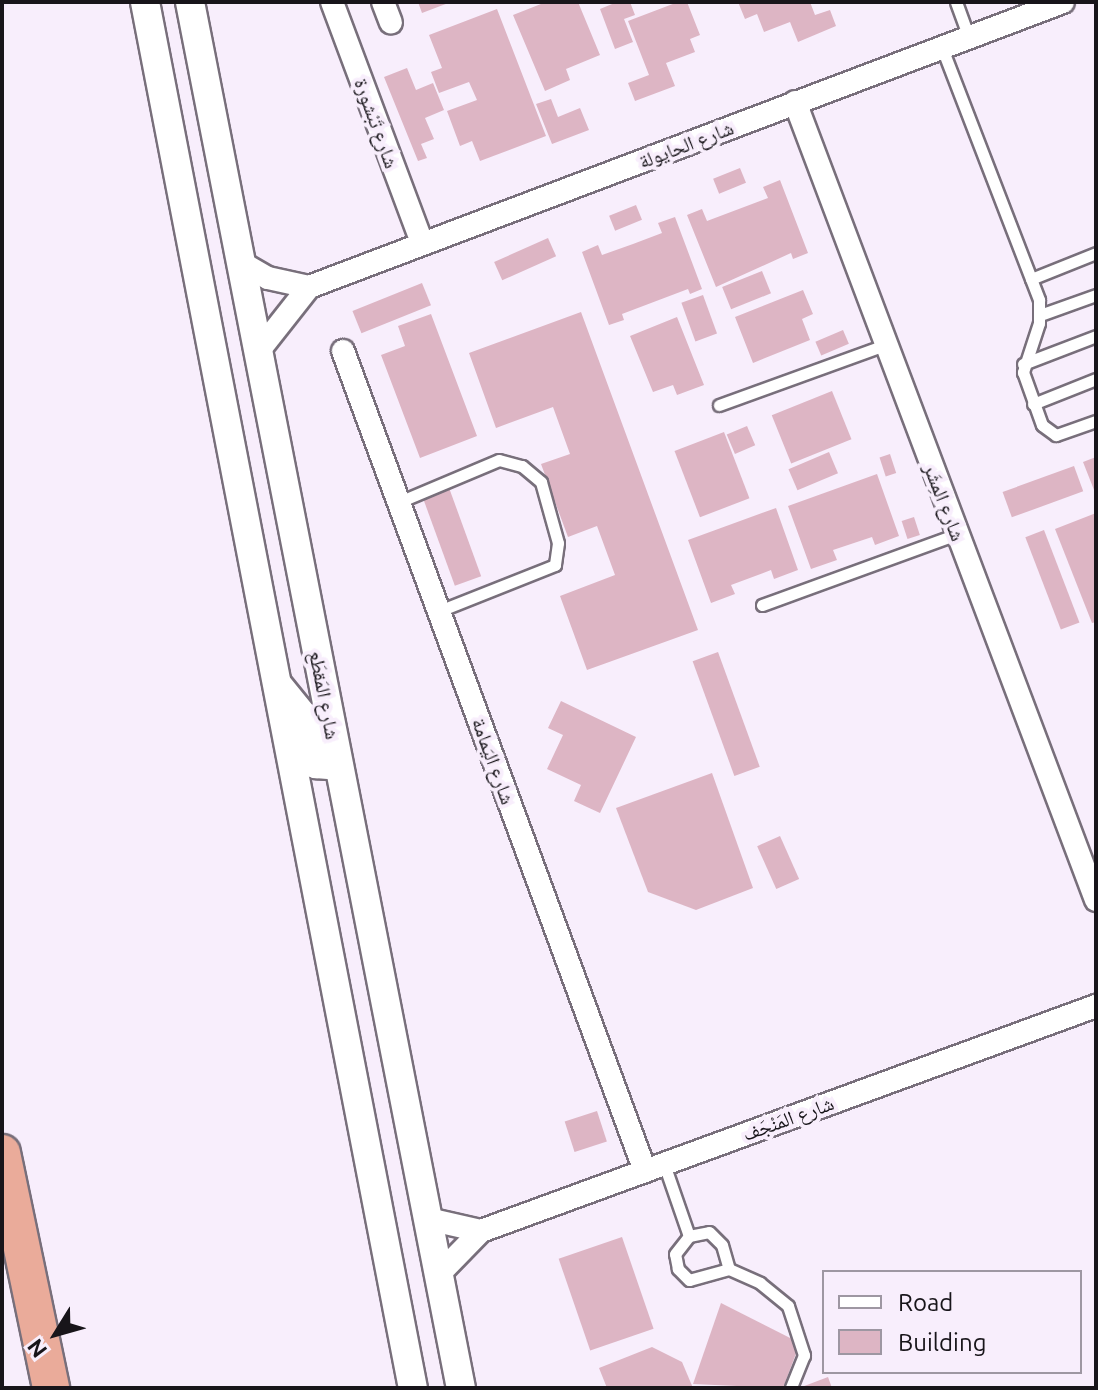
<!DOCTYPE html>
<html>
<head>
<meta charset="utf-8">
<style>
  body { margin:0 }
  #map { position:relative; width:1098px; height:1390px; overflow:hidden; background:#f8eefc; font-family:Ubuntu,"Noto Naskh Arabic",sans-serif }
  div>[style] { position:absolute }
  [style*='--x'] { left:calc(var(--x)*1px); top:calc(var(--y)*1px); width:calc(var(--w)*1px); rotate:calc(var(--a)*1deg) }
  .building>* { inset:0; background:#ddb5c4; transform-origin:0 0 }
  .roads { filter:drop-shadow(2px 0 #786f7b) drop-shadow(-2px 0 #786f7b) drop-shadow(0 2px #786f7b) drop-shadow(0 -2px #786f7b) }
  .service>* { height:11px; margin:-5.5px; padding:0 5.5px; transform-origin:5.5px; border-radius:5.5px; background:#fff }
  .minor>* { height:22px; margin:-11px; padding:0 11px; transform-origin:11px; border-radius:11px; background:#fff }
  .tertiary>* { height:28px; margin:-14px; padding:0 14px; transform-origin:14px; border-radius:14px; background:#fff }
  .trunk>* { height:36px; margin:-18px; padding:0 18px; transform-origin:18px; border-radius:18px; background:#eaab9a }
  span { translate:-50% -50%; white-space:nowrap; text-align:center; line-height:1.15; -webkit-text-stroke:8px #f8eefc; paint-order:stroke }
  .street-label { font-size:20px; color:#18151a }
  .frame { position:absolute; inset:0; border:4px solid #18151a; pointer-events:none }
  .legend { position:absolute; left:822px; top:1270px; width:260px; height:104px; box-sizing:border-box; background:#f8eefc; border:2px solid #9e97a2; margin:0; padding:10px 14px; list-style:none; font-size:24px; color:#18151a }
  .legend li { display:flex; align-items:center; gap:16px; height:40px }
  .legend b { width:40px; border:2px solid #9e97a2 }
  .north { position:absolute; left:16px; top:1294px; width:80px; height:80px; -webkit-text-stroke:6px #f8eefc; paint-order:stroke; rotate:233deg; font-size:22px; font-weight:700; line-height:32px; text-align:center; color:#18151a }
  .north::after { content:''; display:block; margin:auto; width:28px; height:36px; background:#18151a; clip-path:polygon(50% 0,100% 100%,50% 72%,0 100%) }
</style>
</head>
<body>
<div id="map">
  <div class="building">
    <i style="clip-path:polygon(418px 2px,451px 2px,422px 13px)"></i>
    <i style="clip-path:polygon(546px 2px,578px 2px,600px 55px,566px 69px,570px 80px,545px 91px,513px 15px)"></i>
    <i style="clip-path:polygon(617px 2px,630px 2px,635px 15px,624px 19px,633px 42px,615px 49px,600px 9px)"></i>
    <i style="clip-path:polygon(678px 2px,687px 2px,700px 35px,690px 39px,695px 52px,666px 63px,675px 86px,635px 101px,628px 83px,649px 75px,628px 21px)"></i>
    <i style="clip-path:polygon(738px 2px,810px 2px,815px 15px,830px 10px,836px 26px,798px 42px,790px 22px,764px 32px,757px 14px,745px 19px)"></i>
    <i style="clip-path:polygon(497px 9px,546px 136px,480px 161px,472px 141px,460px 146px,447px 111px,477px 100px,469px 82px,439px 93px,431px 72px,442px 68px,429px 35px)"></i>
    <i style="clip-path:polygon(407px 68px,416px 90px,433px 83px,444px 110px,425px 118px,434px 139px,421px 144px,427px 158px,418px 161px,384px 77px)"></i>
    <i style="clip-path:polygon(551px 99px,558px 117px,580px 108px,589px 130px,552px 144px,536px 104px)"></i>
    <i style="left:740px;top:168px;width:16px;height:29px;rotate:68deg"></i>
    <i style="clip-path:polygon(780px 180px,808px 253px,793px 259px,791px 253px,716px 287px,687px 215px,702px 209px,707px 221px,768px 198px,763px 187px)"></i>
    <i style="left:636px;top:205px;width:16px;height:29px;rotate:68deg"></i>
    <i style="clip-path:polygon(675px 217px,702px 289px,690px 294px,688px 289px,622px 314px,624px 320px,609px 325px,582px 252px,598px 245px,602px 255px,633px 244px,662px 233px,658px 223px)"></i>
    <i style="left:548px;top:238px;width:20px;height:59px;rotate:66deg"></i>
    <i style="left:762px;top:271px;width:24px;height:43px;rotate:68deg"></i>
    <i style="left:422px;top:283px;width:24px;height:75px;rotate:68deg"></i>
    <i style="clip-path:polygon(803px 290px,813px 314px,802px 319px,810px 340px,753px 363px,735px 317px)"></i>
    <i style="left:703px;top:295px;width:41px;height:23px;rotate:70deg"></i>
    <i style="clip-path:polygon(581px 312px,698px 630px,587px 670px,560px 596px,615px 575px,597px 526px,568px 537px,541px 464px,570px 454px,553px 407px,496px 428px,469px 353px)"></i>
    <i style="clip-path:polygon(431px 314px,477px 436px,420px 458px,381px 355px,405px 346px,398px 326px)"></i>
    <i style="clip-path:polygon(677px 317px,704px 385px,677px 395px,673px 385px,653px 392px,630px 336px)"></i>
    <i style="left:843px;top:330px;width:15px;height:30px;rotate:67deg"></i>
    <i style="left:832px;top:391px;width:52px;height:65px;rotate:68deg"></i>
    <i style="left:747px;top:426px;width:21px;height:22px;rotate:67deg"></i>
    <i style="left:724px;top:432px;width:71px;height:53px;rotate:69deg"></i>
    <i style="left:829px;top:452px;width:23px;height:44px;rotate:67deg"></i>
    <i style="left:890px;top:454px;width:20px;height:11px;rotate:72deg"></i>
    <i style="clip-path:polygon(1096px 457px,1096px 495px,1083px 462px)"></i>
    <i style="left:1074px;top:466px;width:27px;height:76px;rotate:70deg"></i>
    <i style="clip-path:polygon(877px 474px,899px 536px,875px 545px,872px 537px,833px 550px,837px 560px,811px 569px,788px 506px)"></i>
    <i style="left:448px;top:485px;width:97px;height:28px;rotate:70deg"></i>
    <i style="clip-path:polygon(776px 508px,798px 570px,774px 579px,771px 570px,731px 585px,735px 594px,711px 603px,688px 540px)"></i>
    <i style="clip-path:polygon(1096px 513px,1096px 622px,1092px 623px,1055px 529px)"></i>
    <i style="left:914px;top:517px;width:19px;height:13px;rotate:72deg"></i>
    <i style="left:1044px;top:530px;width:99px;height:20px;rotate:69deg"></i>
    <i style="left:718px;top:652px;width:122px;height:27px;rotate:70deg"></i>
    <i style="clip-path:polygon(561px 701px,636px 737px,600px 813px,574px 801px,581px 785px,547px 769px,563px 735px,548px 728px)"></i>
    <i style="clip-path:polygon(712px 773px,753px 888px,696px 910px,648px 892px,616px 808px)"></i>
    <i style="left:780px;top:836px;width:47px;height:25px;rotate:66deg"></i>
    <i style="left:597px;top:1111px;width:32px;height:34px;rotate:72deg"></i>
    <i style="left:622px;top:1237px;width:97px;height:67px;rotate:71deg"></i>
    <i style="clip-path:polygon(721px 1303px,800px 1343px,783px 1388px,693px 1384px)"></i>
    <i style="clip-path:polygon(652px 1347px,682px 1362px,693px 1388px,607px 1388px,599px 1368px)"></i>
    <i style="clip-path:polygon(828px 1377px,832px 1388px,799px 1388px)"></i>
  </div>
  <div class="roads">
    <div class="service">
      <i style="--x:956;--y:2;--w:38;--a:70"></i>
      <i style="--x:942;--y:48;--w:270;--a:68.9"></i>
      <i style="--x:1039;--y:300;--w:23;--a:90"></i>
      <i style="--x:1039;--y:323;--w:52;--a:108.1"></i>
      <i style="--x:1023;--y:372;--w:56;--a:70.3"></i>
      <i style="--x:1042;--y:425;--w:17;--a:36"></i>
      <i style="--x:1056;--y:435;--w:42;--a:-19.3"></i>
      <i style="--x:1031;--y:279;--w:70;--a:-21.8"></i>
      <i style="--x:1040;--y:315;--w:59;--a:-19.7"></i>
      <i style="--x:1023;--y:364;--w:78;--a:-21"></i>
      <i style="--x:1033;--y:404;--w:68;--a:-21.6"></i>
      <i style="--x:719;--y:405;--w:177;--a:-19.9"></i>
      <i style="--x:399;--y:502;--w:108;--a:-22.8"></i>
      <i style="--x:499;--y:460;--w:24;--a:15"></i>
      <i style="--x:522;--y:466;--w:25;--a:40"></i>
      <i style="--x:541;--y:482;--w:63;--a:74.4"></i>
      <i style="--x:558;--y:543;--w:22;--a:98"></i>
      <i style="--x:555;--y:565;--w:125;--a:158.4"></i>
      <i style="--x:762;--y:605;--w:208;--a:-20"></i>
      <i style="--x:664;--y:1164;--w:76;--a:70.9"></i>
      <i style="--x:709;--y:1232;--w:18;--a:45"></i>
      <i style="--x:722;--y:1245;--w:25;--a:74"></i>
      <i style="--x:729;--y:1269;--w:41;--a:164.6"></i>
      <i style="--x:689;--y:1280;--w:16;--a:-135"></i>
      <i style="--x:678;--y:1269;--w:15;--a:-101"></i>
      <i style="--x:675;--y:1254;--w:23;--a:-52"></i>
      <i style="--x:689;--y:1236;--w:20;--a:-11"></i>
      <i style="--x:729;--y:1269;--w:34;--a:24"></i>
      <i style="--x:760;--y:1283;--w:36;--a:39"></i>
      <i style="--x:788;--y:1306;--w:52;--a:71.9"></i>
      <i style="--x:804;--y:1355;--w:35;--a:112"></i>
    </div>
    <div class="minor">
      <i style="--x:332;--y:2;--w:257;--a:69.5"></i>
      <i style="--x:383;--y:2;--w:22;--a:69"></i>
      <i style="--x:795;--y:102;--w:853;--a:69.33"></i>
      <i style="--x:240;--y:262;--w:32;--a:30"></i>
      <i style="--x:268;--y:278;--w:42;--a:12.4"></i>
      <i style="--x:309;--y:287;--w:806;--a:-20.71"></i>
      <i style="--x:343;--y:351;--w:874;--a:69.78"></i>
      <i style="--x:257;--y:353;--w:84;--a:-51.8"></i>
      <i style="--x:428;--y:1219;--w:54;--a:12.8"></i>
      <i style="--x:439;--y:1274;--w:60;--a:-45.7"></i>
      <i style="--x:481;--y:1231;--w:655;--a:-20.1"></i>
    </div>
    <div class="tertiary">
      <i style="--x:145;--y:2;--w:1412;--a:79.06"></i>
      <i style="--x:190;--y:2;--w:1412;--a:78.94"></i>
      <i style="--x:278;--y:685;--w:40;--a:51"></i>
      <i style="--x:303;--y:716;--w:50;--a:74.8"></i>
      <i style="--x:316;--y:764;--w:22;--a:5"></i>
    </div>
    <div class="trunk">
      <i style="--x:2;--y:1153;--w:240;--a:78.2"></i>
    </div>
  </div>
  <div class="street-label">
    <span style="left:377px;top:123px;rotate:70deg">شارع تَبْشورة</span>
    <span style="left:686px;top:144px;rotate:-21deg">شارع الحايولة</span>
    <span style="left:945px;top:502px;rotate:69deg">شارع المِشَر</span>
    <span style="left:325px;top:695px;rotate:79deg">شارع المَقطَع</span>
    <span style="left:494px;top:761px;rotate:70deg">شارع اليَمامة</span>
    <span style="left:788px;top:1118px;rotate:-20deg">شارع المَنْجَف</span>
  </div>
  <div class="frame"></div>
  <ul class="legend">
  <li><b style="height:10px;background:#fff"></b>Road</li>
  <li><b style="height:22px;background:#ddb5c4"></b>Building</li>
  </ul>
  <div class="north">N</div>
</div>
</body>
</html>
